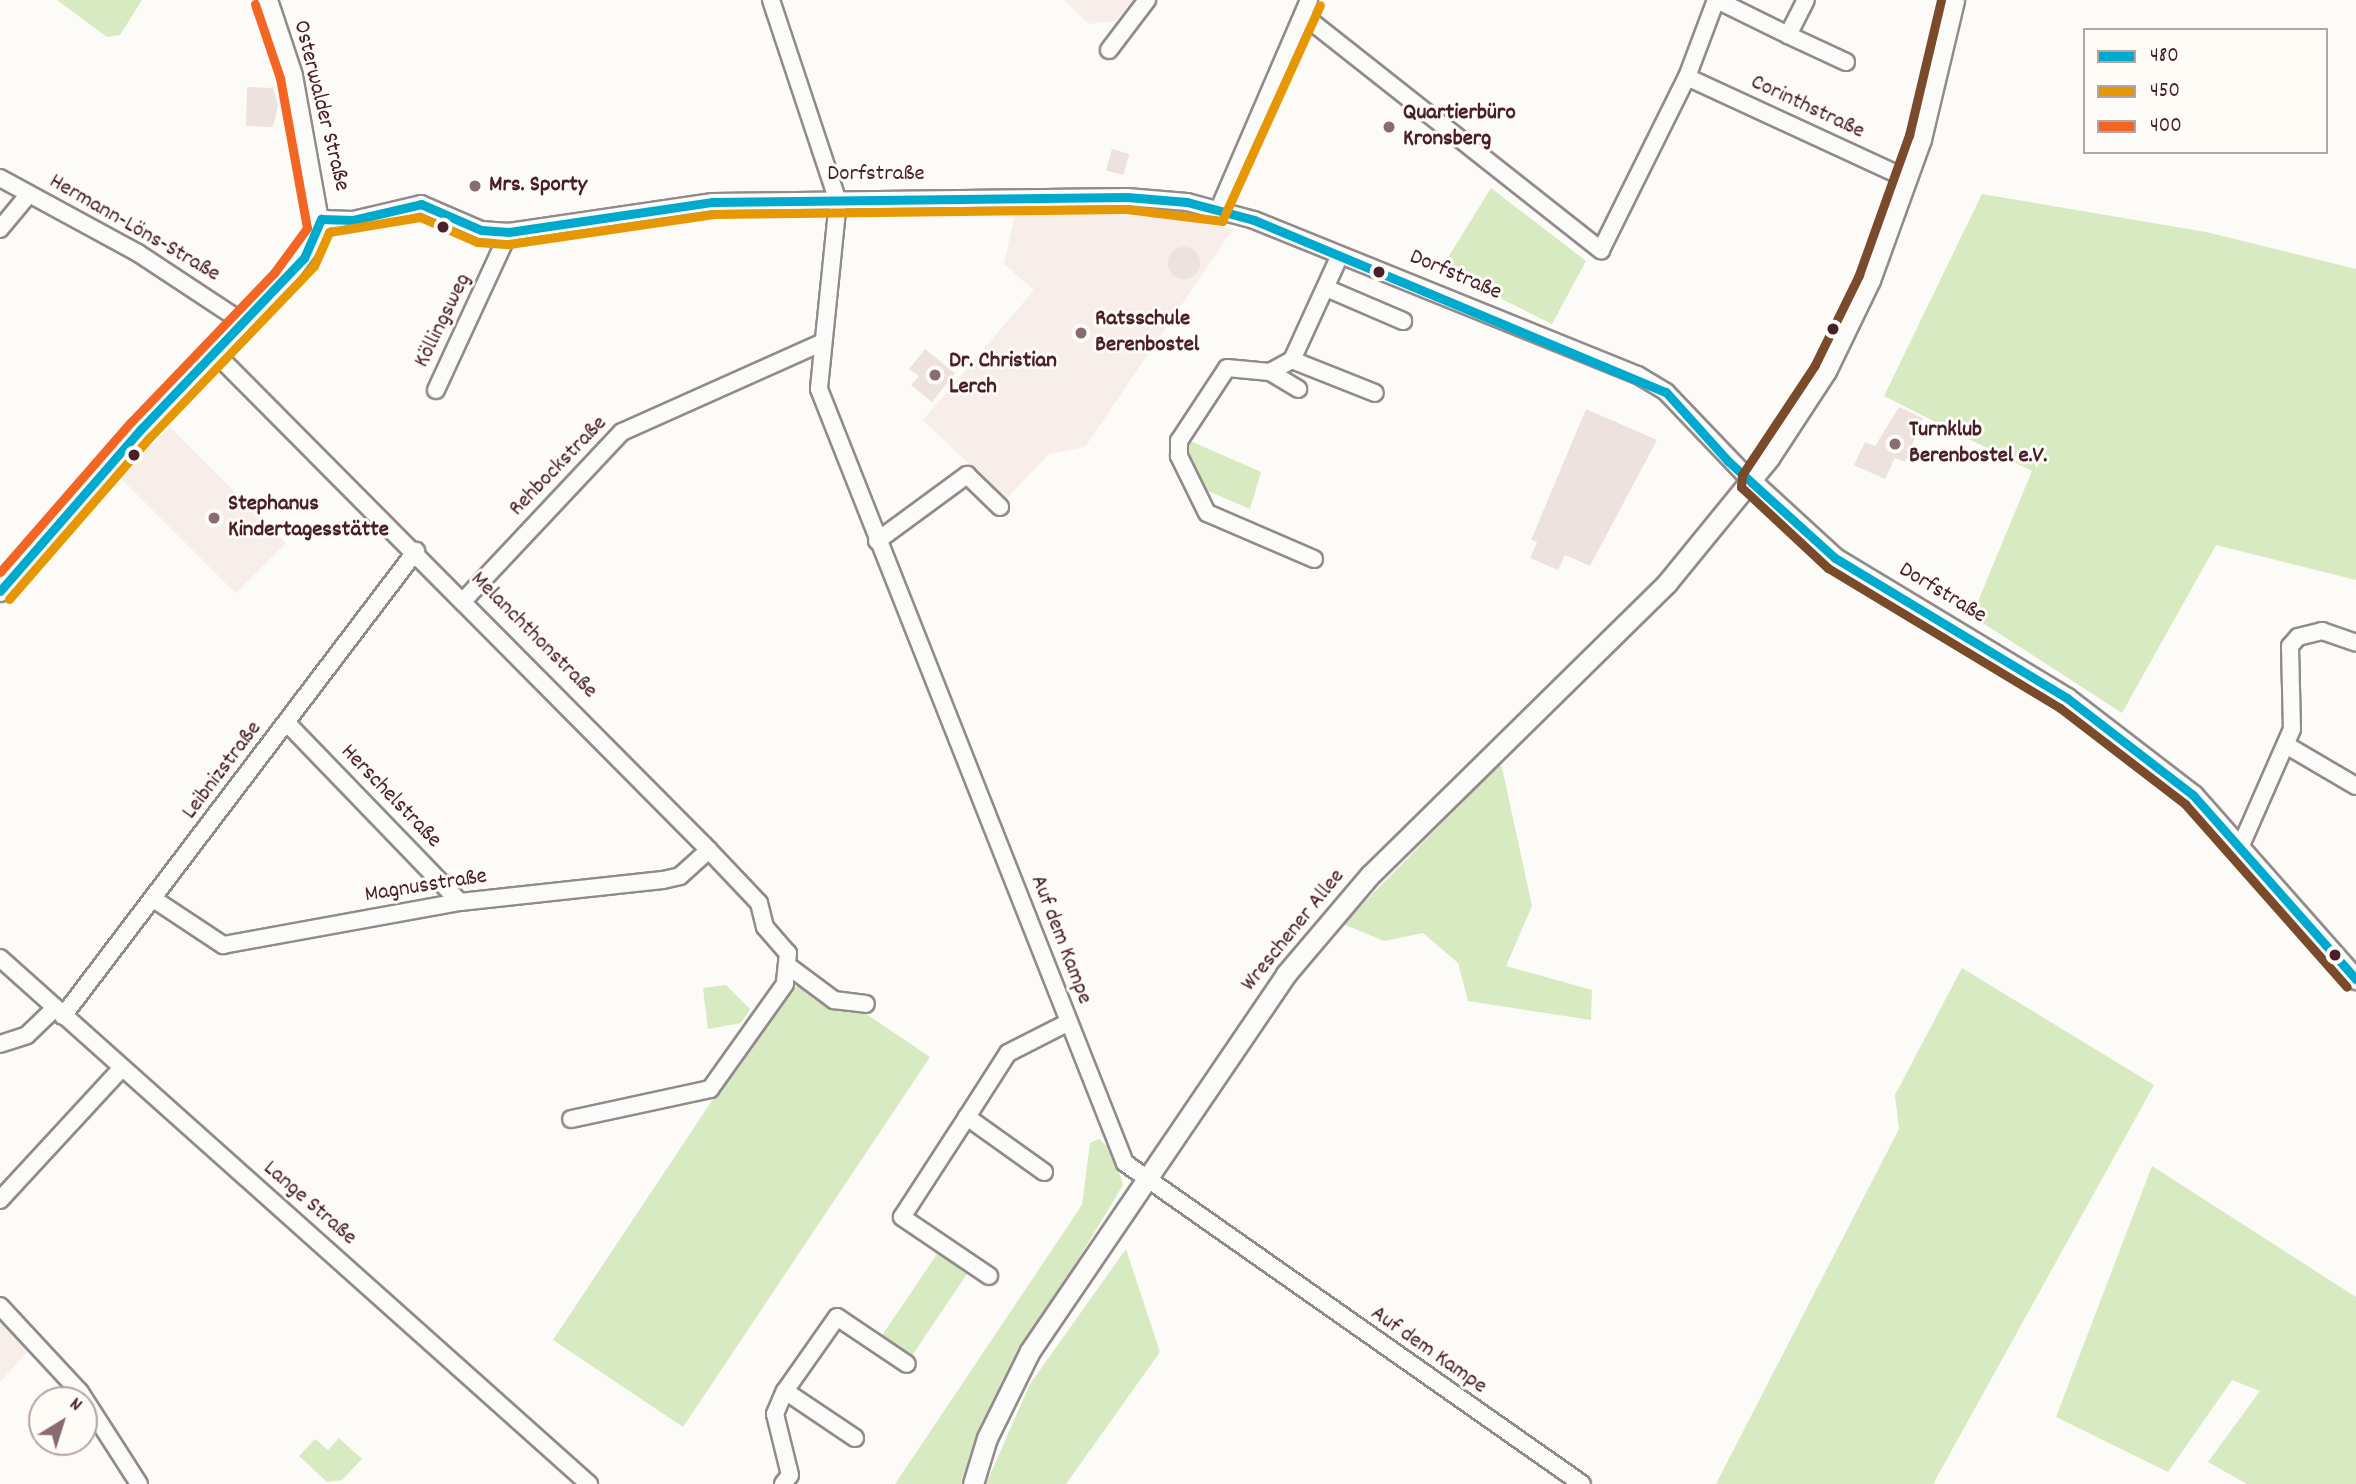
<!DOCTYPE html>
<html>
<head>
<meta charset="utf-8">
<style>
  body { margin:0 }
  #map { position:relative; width:2356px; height:1484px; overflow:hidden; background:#fcfbf8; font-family:Dekko,sans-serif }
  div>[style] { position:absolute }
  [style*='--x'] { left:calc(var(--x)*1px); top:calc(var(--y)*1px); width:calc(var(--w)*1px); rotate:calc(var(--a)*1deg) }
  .built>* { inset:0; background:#f7ede9; transform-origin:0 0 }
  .green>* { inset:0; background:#d7eac2; transform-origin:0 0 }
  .building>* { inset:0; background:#eee2df; transform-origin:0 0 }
  .round { border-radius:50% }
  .roads { filter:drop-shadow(2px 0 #928a8b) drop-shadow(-2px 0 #928a8b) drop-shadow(0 2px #928a8b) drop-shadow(0 -2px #928a8b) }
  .minor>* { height:16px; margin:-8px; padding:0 8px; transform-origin:8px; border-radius:8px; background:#fbfbf9 }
  .tertiary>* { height:19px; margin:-9.5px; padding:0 9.5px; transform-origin:9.5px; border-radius:9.5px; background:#fbfbf9 }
  .bus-1>* { height:9px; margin:-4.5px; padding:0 4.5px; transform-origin:4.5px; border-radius:4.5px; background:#00a9ce }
  .bus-2>* { height:9px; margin:-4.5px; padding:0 4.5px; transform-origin:4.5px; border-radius:4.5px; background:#e69804 }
  .bus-3>* { height:9px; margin:-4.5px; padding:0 4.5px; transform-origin:4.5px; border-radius:4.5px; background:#f26522 }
  .bus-4>* { height:9px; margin:-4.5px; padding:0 4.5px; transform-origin:4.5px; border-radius:4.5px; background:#7a4b2a }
  .dots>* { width:19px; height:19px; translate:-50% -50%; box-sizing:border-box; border:4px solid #fdfcf7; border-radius:50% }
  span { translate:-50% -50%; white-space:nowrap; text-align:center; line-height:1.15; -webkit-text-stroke:6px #fdfcf7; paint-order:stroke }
  .street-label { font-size:23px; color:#4a1f2b }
  .poi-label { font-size:23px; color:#4a1f2b; font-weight:700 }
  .left { translate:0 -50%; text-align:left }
  .legend { position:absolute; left:2083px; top:28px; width:245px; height:126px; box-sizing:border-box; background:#fdfcf7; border:2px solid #b5a4a5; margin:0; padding:9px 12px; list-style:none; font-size:21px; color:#4a1f2b }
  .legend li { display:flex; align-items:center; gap:14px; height:35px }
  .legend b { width:35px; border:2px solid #b5a4a5 }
  .north { position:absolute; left:28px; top:1386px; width:70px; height:70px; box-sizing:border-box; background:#fdfcf7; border:2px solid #b5a4a5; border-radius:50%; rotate:38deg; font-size:19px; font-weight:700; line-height:28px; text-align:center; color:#4a1f2b }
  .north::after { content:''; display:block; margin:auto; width:24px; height:32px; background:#886c73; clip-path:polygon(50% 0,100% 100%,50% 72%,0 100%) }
</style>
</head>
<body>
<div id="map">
  <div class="built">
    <i style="clip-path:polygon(1064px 0,1133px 0,1116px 21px,1089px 24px)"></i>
    <i style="clip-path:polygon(1016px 211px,1179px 218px,1233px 229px,1085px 447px,1049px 454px,1006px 499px,923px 420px,1034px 290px,1004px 264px)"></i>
    <i style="left:170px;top:427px;width:164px;height:71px;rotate:45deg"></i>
    <i style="clip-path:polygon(0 1319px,31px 1348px,0 1382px)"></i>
  </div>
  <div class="green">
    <i style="clip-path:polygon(57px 0,142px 0,120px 35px,107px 37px)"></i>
    <i style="clip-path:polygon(1491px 188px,1586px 261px,1552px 324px,1441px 269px)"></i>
    <i style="clip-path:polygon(1982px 194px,2206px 232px,2356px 269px,2356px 580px,2216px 545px,2122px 713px,1972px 616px,2032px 471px,1884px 396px)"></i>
    <i style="clip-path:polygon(1188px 440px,1261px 472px,1250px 509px,1203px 489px,1187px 457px)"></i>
    <i style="clip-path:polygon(1501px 763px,1532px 906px,1506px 966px,1592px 990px,1591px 1020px,1468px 1001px,1458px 963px,1423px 933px,1384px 941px,1343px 924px)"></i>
    <i style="clip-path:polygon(1962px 968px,2154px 1085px,1933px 1484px,1716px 1484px,1899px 1129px,1895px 1095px)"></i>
    <i style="clip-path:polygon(800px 982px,853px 1005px,930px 1057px,683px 1427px,553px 1340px,731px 1072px)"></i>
    <i style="clip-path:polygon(726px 985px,750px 1009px,741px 1023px,708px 1029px,703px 988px)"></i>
    <i style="clip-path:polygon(1099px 1139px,1113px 1152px,1123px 1185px,1056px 1296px,964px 1484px,895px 1484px,1082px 1205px,1090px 1143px)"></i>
    <i style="clip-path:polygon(2152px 1166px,2356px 1297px,2356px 1484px,2247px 1484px,2208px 1462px,2260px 1391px,2232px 1380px,2168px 1472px,2056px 1417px)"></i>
    <i style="clip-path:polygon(1126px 1249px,1160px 1352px,1066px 1484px,986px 1484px,1030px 1384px)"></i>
    <i style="left:939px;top:1251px;width:36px;height:105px;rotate:34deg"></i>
    <i style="clip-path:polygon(339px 1438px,362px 1459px,342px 1480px,327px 1482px,299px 1456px,315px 1439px,328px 1450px)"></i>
  </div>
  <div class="building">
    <i style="clip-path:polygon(247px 87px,273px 88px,278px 106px,273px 127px,246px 126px)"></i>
    <i style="left:1112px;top:149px;width:18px;height:22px;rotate:16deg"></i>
    <i class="round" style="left:1168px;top:247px;width:32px;height:32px"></i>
    <i style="clip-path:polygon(925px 349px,955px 373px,932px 402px,911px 385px,919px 376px,909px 369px)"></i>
    <i style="clip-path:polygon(1899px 407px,1923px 418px,1905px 462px,1895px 458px,1885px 479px,1854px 465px,1865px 442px,1875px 446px)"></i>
    <i style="clip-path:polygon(1586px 409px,1657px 440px,1590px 566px,1565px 555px,1558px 570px,1530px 558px,1537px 542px,1531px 540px)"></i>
  </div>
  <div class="roads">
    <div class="minor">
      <i style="--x:771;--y:0;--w:212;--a:71.6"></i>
      <i style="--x:838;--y:201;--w:189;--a:95.8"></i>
      <i style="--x:819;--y:389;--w:832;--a:68.43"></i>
      <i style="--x:1125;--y:1163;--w:558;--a:35.08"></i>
      <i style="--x:1717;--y:0;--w:79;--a:26.2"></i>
      <i style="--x:1788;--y:35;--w:39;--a:-63"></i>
      <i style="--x:1303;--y:15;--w:380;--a:38.3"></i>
      <i style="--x:1601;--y:250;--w:193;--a:-63.6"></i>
      <i style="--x:1687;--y:77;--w:82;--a:-69.4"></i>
      <i style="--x:1788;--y:35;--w:64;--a:25"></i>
      <i style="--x:1109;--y:50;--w:63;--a:-52.8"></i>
      <i style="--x:1687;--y:77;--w:243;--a:24.8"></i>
      <i style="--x:0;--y:178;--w:157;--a:28.5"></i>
      <i style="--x:138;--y:253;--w:127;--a:33.4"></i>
      <i style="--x:1219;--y:209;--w:228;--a:-66.7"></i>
      <i style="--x:321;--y:219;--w:32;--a:2"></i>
      <i style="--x:353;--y:220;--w:70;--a:-13.2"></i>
      <i style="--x:421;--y:204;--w:65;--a:23.4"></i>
      <i style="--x:481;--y:230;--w:28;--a:4"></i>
      <i style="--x:509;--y:232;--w:206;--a:-8.4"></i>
      <i style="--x:713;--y:202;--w:414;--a:-0.7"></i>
      <i style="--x:1127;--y:197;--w:60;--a:4.8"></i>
      <i style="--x:1187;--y:202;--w:69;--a:15"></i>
      <i style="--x:1254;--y:220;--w:414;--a:22"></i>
      <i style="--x:1638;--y:375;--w:33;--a:31"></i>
      <i style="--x:1666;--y:392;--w:124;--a:46.3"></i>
      <i style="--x:0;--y:229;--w:45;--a:-50.4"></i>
      <i style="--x:1326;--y:288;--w:84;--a:23.2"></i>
      <i style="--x:216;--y:354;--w:692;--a:45.18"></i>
      <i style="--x:704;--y:845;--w:80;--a:46.5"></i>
      <i style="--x:759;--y:903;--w:25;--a:76"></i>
      <i style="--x:765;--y:927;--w:35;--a:49"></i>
      <i style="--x:788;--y:953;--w:31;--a:96"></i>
      <i style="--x:785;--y:984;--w:129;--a:125.5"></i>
      <i style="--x:710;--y:1089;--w:142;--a:167.8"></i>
      <i style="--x:1292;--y:360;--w:89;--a:21.7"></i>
      <i style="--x:1270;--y:372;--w:33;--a:31"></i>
      <i style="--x:436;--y:390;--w:174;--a:-65.2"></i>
      <i style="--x:877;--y:541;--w:112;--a:-36.3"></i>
      <i style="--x:967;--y:475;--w:46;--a:44.1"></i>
      <i style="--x:1314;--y:559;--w:116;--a:-156.7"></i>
      <i style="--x:1207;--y:513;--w:64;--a:-116.2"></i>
      <i style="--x:1179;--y:456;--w:15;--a:-90"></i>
      <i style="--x:1179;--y:441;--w:87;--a:-56.7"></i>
      <i style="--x:1227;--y:368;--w:43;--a:5.3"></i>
      <i style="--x:1270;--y:372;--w:25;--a:-29"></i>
      <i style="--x:1292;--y:360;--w:115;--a:-65.4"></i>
      <i style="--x:465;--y:599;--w:229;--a:-46.8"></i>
      <i style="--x:622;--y:432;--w:218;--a:-24.1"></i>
      <i style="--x:287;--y:723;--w:249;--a:46"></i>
      <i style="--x:2286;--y:745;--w:81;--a:30.4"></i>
      <i style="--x:2242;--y:843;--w:124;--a:-66.3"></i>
      <i style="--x:2292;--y:729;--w:83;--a:-91.4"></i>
      <i style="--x:2290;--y:646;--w:12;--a:-48"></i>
      <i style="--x:2298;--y:637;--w:25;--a:-14"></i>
      <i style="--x:2322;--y:631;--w:36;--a:19"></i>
      <i style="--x:155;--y:900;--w:82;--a:33.5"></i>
      <i style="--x:223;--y:945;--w:241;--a:-10.3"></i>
      <i style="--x:460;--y:902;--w:204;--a:-6.2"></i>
      <i style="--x:663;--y:880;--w:17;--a:-13"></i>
      <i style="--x:680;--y:876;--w:39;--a:-42"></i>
      <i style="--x:0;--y:958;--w:790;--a:41.77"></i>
      <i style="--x:791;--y:968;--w:54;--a:36.7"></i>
      <i style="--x:834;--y:1000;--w:32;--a:7"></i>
      <i style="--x:63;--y:1016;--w:584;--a:-52.8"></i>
      <i style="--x:0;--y:1044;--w:28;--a:-18"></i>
      <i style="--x:27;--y:1035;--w:39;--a:-44"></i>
      <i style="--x:967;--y:1117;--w:119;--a:123"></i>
      <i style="--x:902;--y:1217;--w:105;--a:34.1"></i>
      <i style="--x:1044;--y:1172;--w:95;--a:-144.5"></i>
      <i style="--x:967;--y:1117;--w:76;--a:-57.4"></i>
      <i style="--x:1008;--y:1053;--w:66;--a:-27"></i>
      <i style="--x:0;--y:1200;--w:180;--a:-47.3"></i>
      <i style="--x:0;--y:1306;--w:117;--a:47.1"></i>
      <i style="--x:80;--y:1392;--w:109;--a:57.3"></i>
      <i style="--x:855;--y:1438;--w:84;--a:-146.1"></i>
      <i style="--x:785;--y:1391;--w:90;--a:-54.9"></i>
      <i style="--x:837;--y:1317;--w:84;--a:33.9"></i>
      <i style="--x:783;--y:1484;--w:11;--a:-52"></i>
      <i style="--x:790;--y:1475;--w:63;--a:-103.8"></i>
      <i style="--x:775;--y:1414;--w:25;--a:-67"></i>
    </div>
    <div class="tertiary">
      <i style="--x:1752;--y:482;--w:113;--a:42.5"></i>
      <i style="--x:1835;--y:558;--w:271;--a:31.1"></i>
      <i style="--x:2067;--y:698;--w:159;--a:37.6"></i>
      <i style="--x:2193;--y:795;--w:246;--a:48.5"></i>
      <i style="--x:0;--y:591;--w:213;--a:-49"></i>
      <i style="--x:140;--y:430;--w:207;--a:-46.2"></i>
      <i style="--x:283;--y:281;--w:62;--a:-53.5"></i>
      <i style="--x:320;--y:231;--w:158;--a:-100.2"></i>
      <i style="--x:292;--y:75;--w:79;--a:-108.4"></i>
      <i style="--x:973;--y:1484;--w:48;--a:-73.1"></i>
      <i style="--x:987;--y:1438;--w:97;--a:-63.7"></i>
      <i style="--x:1030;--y:1351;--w:456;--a:-55.8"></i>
      <i style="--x:1286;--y:974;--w:130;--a:-49.7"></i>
      <i style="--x:1370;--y:875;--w:417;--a:-44.5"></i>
      <i style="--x:1667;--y:583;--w:161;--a:-50.8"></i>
      <i style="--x:1769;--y:458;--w:104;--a:-56.8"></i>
      <i style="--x:1826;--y:371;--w:101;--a:-64.2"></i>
      <i style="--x:1870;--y:280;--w:150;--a:-70.1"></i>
      <i style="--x:1921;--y:139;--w:143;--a:-76.6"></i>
    </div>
  </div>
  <div class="bus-1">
    <i style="--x:0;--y:591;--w:213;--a:-49"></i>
    <i style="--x:140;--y:430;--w:238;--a:-46.4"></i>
    <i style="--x:304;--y:258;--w:43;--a:-66.4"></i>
    <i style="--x:321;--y:219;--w:32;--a:2"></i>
    <i style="--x:353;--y:220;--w:70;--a:-13.2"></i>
    <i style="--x:421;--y:204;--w:65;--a:23.4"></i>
    <i style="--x:481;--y:230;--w:28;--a:4"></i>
    <i style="--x:509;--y:232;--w:206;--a:-8.4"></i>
    <i style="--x:713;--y:202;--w:414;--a:-0.7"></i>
    <i style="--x:1127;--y:197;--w:60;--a:4.8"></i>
    <i style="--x:1187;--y:202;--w:69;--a:15"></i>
    <i style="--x:1254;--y:220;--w:446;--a:22.7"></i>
    <i style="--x:1666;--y:392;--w:93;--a:48.1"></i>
    <i style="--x:1728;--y:461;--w:144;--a:42.2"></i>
    <i style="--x:1835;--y:558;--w:271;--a:31.1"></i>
    <i style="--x:2067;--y:698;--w:159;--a:37.6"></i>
    <i style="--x:2193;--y:795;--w:246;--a:48.5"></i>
  </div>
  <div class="bus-2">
    <i style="--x:9;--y:599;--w:213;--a:-49"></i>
    <i style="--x:149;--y:438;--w:238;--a:-46.2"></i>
    <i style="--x:314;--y:266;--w:37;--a:-66"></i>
    <i style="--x:329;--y:232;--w:92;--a:-9.4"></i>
    <i style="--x:420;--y:217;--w:62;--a:23.7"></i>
    <i style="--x:477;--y:242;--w:32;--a:4"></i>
    <i style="--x:509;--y:244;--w:207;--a:-8.3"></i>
    <i style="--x:714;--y:214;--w:412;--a:-0.7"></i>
    <i style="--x:1126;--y:209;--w:97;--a:7.1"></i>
    <i style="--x:1222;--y:221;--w:237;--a:-65.6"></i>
  </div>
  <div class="bus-3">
    <i style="--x:0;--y:572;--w:199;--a:-48.9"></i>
    <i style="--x:131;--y:422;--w:207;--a:-46.2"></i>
    <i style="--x:274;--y:273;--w:56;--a:-53.7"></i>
    <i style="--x:307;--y:228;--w:152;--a:-100.2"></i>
    <i style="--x:280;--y:78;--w:78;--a:-108.7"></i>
  </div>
  <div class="bus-4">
    <i style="--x:1941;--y:0;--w:139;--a:103.3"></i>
    <i style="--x:1909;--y:135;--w:149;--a:109.7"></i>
    <i style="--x:1859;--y:275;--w:100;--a:116.1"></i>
    <i style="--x:1815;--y:365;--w:132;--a:123.6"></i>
    <i style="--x:1742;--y:475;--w:12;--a:95"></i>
    <i style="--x:1741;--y:487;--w:119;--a:43"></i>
    <i style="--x:1828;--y:568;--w:271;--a:31.1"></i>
    <i style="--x:2060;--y:708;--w:158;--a:37.5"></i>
    <i style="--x:2185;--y:804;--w:244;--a:48.5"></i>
  </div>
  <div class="dots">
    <i style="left:1389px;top:127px;background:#886c73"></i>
    <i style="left:475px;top:186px;background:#886c73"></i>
    <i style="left:443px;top:227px;background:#4a1f2b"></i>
    <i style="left:1379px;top:272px;background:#4a1f2b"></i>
    <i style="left:1833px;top:329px;background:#4a1f2b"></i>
    <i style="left:1081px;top:333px;background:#886c73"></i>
    <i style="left:935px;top:375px;background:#886c73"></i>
    <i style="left:1895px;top:444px;background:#886c73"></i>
    <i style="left:134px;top:455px;background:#4a1f2b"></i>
    <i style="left:214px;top:518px;background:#886c73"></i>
    <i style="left:2335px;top:955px;background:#4a1f2b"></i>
  </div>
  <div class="street-label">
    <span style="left:320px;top:106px;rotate:76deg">Osterwalder Straße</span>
    <span style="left:1807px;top:108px;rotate:25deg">Corinthstraße</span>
    <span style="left:876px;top:175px">Dorfstraße</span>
    <span style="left:134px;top:229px;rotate:30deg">Hermann-Löns-Straße</span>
    <span style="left:1455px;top:276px;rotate:23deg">Dorfstraße</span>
    <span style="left:444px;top:321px;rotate:-64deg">Köllingsweg</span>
    <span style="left:559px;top:467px;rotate:-46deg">Rehbockstraße</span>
    <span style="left:1942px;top:594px;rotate:31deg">Dorfstraße</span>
    <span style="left:533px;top:636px;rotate:45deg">Melanchthonstraße</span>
    <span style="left:223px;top:771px;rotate:-53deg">Leibnizstraße</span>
    <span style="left:390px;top:797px;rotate:46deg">Herschelstraße</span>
    <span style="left:426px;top:887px;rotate:-9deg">Magnusstraße</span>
    <span style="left:1294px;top:931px;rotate:-51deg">Wreschener Allee</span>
    <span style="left:1060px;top:940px;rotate:69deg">Auf dem Kampe</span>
    <span style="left:309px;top:1204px;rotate:41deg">Lange Straße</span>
    <span style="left:1428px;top:1351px;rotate:35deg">Auf dem Kampe</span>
  </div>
  <div class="poi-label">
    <span class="left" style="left:1403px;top:127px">Quartierbüro<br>Kronsberg</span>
    <span class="left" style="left:489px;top:186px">Mrs. Sporty</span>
    <span class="left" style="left:1095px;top:333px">Ratsschule<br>Berenbostel</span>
    <span class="left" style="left:949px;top:375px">Dr. Christian<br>Lerch</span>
    <span class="left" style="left:1909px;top:444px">Turnklub<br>Berenbostel e.V.</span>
    <span class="left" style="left:228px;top:518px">Stephanus<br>Kindertagesstätte</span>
  </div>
  <ul class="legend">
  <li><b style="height:9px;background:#00a9ce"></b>480</li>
  <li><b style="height:9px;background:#e69804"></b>450</li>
  <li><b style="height:9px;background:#f26522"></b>400</li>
  </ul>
  <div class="north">N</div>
</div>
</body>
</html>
